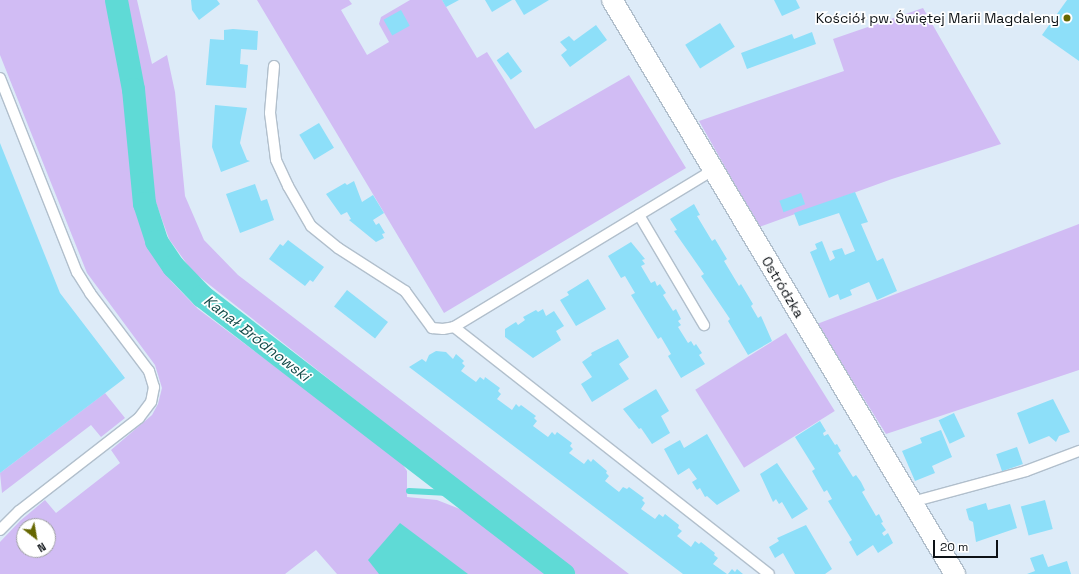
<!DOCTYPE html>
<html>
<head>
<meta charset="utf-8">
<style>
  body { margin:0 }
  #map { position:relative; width:1079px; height:574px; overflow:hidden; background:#ddebf8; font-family:"Space Grotesk",sans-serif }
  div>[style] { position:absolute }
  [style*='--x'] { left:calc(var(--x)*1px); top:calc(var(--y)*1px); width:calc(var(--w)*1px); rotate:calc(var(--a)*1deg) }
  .green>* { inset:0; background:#d1bcf4; transform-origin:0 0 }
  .water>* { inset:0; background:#5fdad6 }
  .stream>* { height:6px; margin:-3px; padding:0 3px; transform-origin:3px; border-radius:3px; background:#5fdad6 }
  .canal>* { height:23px; margin:-11.5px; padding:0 11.5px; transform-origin:11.5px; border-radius:11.5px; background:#5fdad6 }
  .building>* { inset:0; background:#8ddff9; transform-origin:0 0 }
  .roads { filter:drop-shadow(1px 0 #b1bfcc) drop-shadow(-1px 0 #b1bfcc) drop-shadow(0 1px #b1bfcc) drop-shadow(0 -1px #b1bfcc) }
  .lane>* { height:10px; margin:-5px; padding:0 5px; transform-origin:5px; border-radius:5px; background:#fff }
  .street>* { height:20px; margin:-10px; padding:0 10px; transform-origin:10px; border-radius:10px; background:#fff }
  .dots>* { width:11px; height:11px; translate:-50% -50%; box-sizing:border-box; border:2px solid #fff; border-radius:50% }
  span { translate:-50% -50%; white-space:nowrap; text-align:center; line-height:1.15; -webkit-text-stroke:3.5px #fff; paint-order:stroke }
  .poi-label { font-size:14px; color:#0d1216 }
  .right { translate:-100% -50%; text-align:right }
  .street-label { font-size:14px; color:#0d1216 }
  .water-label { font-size:15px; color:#164d4b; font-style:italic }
  .north { position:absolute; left:16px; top:518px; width:40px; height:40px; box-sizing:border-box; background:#fff; border:1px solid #9ea0a2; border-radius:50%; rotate:149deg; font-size:11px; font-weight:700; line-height:16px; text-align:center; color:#0d1216 }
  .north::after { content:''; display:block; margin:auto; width:14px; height:18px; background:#666701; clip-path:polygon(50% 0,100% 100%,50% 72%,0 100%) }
  .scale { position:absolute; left:933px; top:540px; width:65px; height:18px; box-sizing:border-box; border:2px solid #0d1216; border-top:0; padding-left:5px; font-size:12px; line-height:14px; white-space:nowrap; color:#0d1216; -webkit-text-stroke:3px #fff; paint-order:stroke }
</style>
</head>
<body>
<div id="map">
  <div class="green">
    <i style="clip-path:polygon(evenodd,0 0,107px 0,124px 86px,135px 208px,149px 245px,171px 281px,198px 309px,399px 459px,407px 471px,407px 497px,437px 500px,465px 511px,548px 574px,337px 574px,316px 550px,285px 574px,0 574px,0 542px,20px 521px,45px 500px,56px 513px,120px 463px,111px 450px,152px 415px,158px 404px,162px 388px,155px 365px,87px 273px,0 55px,0 0,24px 526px,48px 526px,48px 550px,24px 550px,24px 526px)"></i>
    <i style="clip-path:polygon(124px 0,137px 0,152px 64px,167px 55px,175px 92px,185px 196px,204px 240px,238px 275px,629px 574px,576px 574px,192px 271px,169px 239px,155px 200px,141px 77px)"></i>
    <i style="clip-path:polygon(257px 0,349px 0,352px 4px,341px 10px,367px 55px,389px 42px,379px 24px,381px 17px,410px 0,442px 0,477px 58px,487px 52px,535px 129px,629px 75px,686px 168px,444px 313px)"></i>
    <i style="clip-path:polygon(923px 8px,1001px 144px,892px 179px,759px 227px,699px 121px,844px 71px,833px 39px)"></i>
    <i style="clip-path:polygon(1079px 224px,1079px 370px,886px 434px,817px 324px)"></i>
    <i style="left:786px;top:333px;width:92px;height:107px;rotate:58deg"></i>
    <i style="clip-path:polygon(105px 393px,125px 418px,101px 437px,91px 425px,2px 493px,0 473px)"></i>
  </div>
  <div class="water">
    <i style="clip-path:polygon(400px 523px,468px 574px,379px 574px,368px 560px)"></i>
  </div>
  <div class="stream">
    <i style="--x:409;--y:491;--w:35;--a:3"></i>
    <i style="--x:444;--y:493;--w:26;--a:18"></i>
  </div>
  <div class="canal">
    <i style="--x:116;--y:0;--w:91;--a:79.2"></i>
    <i style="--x:133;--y:89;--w:115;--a:84.5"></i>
    <i style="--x:144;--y:203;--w:40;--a:72"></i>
    <i style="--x:156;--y:241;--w:30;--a:56"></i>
    <i style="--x:173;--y:266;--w:42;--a:46"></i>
    <i style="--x:202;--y:296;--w:456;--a:37.6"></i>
  </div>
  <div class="building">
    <i style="clip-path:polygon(191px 0,217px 0,220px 4px,199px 20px,192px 10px)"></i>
    <i style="clip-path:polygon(442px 0,459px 0,446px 7px)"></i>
    <i style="clip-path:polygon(485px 0,512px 0,492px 12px)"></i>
    <i style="clip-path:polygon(515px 0,549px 0,524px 15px)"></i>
    <i style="clip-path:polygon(774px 0,796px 0,800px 8px,782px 16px)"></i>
    <i style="clip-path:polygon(1067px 0,1079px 0,1079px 61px,1042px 35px)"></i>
    <i style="left:401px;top:10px;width:18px;height:20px;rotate:61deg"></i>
    <i style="left:720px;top:23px;width:28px;height:41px;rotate:58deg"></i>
    <i style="clip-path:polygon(596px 25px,607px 40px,570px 67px,561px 55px,567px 50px,560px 42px,569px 36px,574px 41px)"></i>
    <i style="clip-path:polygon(233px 29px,258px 31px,257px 50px,241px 49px,240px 64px,248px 65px,246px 88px,206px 85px,210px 39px,224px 40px,224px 30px)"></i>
    <i style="clip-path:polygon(812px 32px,816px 44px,747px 69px,741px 53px,792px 34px,794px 39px)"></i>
    <i style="left:508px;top:52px;width:24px;height:14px;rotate:54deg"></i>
    <i style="clip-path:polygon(215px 105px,247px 108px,240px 143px,247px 160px,250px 161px,221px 172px,212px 147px)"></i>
    <i style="left:319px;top:123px;width:29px;height:23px;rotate:59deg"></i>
    <i style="clip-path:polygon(0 143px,60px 293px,125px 378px,0 473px)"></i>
    <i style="clip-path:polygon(354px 181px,362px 202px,373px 195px,384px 213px,373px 220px,376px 225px,379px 223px,385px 233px,382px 234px,384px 238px,376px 242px,349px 220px,351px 219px,347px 212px,341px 215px,326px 194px,345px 183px,347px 185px)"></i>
    <i style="clip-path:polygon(255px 184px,261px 201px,267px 199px,274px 220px,240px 233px,226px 194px)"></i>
    <i style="clip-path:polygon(855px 192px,868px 222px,861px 224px,877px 261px,883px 258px,897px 291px,877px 300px,869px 282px,850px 290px,852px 295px,840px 300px,838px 294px,829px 298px,810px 252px,817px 249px,815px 244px,822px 241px,830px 261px,835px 258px,832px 251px,842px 248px,845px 255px,855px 251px,839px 213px,799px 226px,794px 213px)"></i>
    <i style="left:801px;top:193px;width:12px;height:23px;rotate:70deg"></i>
    <i style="clip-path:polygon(694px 204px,700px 215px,697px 216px,712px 241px,715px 239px,727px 259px,724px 261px,739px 286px,741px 284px,753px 304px,751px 306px,758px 318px,761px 316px,772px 341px,748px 355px,728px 321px,730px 319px,701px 276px,704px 274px,674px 231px,677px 230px,670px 219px)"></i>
    <i style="clip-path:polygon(288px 240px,324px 267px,313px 282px,310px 280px,305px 286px,269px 259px,280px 244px,283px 246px)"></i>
    <i style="clip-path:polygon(631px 242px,645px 259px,642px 260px,645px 264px,641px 266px,651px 283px,655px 281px,657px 286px,660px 284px,666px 293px,663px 295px,673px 311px,676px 309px,681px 319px,678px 321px,681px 325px,678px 327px,688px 343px,691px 341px,694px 346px,696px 344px,702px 353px,699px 355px,705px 364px,681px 378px,668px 356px,671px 354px,661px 337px,658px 339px,631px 295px,635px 293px,625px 276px,621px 278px,608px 256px)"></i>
    <i style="clip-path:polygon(588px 279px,606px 309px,576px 326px,560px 300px,569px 295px,567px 292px)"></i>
    <i style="left:347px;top:290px;width:52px;height:21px;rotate:38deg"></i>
    <i style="clip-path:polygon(543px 309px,546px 316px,554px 311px,564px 326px,556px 331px,561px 340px,533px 358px,505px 337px,505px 329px,516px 322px,518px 325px,525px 320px,523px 317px,536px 310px,538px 312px)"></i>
    <i style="clip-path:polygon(618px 339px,629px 357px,619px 364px,629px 379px,592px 402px,581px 384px,592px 377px,582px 362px,592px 355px,591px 353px)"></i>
    <i style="clip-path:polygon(436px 351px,446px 352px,453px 359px,456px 354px,464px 361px,462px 363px,465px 366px,461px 371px,476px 382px,480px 377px,484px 380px,485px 377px,500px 388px,498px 391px,501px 394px,497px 399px,512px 410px,516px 404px,519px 407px,521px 405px,536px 416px,534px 418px,537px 421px,533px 426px,548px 437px,552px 432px,555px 435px,557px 432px,572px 443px,570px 446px,573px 449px,569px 453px,584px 464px,588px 459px,591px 462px,593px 459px,607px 471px,606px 473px,609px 476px,605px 481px,619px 492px,623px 487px,627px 489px,629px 487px,644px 498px,642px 500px,645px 503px,641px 509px,655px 519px,659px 514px,663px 517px,665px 514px,679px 525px,678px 528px,682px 531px,677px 536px,691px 547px,695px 541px,699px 544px,701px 542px,715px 553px,714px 555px,718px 558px,713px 564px,727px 574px,683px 574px,409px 367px,422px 359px,426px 362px,429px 355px)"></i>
    <i style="clip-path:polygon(656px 389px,669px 411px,661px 416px,670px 433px,652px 444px,641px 428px,639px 429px,623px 409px)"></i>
    <i style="clip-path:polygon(1053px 399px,1070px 432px,1059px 436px,1056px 442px,1049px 436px,1029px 444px,1017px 413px)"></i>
    <i style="left:954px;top:413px;width:26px;height:17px;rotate:65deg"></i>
    <i style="clip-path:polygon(820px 421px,826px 431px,823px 433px,824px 436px,828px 434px,835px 445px,837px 444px,841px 451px,838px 453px,853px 477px,856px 475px,861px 482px,865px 490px,862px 492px,876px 516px,879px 514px,883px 522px,881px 523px,886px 530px,882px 533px,884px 536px,888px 533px,893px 543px,878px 553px,873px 545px,857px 556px,849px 542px,852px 540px,828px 501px,832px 499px,827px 490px,824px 492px,812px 471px,815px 469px,795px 437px)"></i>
    <i style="clip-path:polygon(941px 430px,952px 457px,932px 466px,935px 473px,915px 481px,902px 451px,922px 443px,920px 438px)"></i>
    <i style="clip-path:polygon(707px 434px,740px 491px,717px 505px,707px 496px,705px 497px,700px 488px,697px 490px,692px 482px,697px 479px,689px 468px,678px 475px,664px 449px,680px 440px,684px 448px)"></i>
    <i style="left:1017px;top:447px;width:18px;height:22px;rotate:71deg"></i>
    <i style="clip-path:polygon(777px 463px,808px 509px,792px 519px,782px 502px,779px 504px,776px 499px,773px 502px,760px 474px)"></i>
    <i style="left:1045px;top:500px;width:30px;height:25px;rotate:75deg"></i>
    <i style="clip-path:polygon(986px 503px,988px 510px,1010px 504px,1017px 528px,976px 542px,973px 522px,969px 520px,966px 509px)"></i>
    <i style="clip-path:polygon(806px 525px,832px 569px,825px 574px,795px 574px,783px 553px,775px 558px,769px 547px,779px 541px,777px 538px)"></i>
    <i style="clip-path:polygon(1043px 554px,1048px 567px,1067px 561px,1071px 574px,1027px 574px,1035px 571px,1030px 558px)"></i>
    <i style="clip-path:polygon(732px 569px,735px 572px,737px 569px,743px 574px,728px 574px)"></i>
  </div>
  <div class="roads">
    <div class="lane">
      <i style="--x:274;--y:66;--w:47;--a:94.9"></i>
      <i style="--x:270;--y:113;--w:47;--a:82.7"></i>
      <i style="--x:276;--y:160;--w:29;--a:65"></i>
      <i style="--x:288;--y:186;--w:46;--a:60.1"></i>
      <i style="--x:311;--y:226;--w:35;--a:39"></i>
      <i style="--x:338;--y:248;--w:80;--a:32.7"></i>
      <i style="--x:405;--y:291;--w:46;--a:53.9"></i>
      <i style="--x:432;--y:328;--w:11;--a:5"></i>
      <i style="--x:443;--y:329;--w:11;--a:-10"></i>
      <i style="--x:454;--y:327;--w:400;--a:38.1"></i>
      <i style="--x:0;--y:78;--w:209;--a:68.4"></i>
      <i style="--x:77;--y:272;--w:25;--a:58"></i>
      <i style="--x:90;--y:293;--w:98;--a:52.9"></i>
      <i style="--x:149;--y:371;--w:17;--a:73"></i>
      <i style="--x:154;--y:387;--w:15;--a:101"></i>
      <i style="--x:151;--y:402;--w:20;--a:127"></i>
      <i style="--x:139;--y:418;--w:152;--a:142.2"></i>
      <i style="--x:19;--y:511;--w:27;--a:135"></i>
      <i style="--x:639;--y:215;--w:128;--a:59.4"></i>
      <i style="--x:454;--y:327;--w:303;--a:-31.2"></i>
      <i style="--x:912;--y:502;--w:118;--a:-15.2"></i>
      <i style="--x:1026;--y:471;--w:57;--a:-20.7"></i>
    </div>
    <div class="street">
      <i style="--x:612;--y:0;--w:669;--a:59.14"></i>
    </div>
  </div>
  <div class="dots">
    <i style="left:1067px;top:18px;background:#666701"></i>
  </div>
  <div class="poi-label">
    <span class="right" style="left:1059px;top:18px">Kościół pw. Świętej Marii Magdaleny</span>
  </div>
  <div class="street-label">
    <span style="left:783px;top:287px;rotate:59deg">Ostródzka</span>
  </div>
  <div class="water-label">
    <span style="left:257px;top:338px;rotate:38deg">Kanał Bródnowski</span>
  </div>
  <div class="north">N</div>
  <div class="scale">20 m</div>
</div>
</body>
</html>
